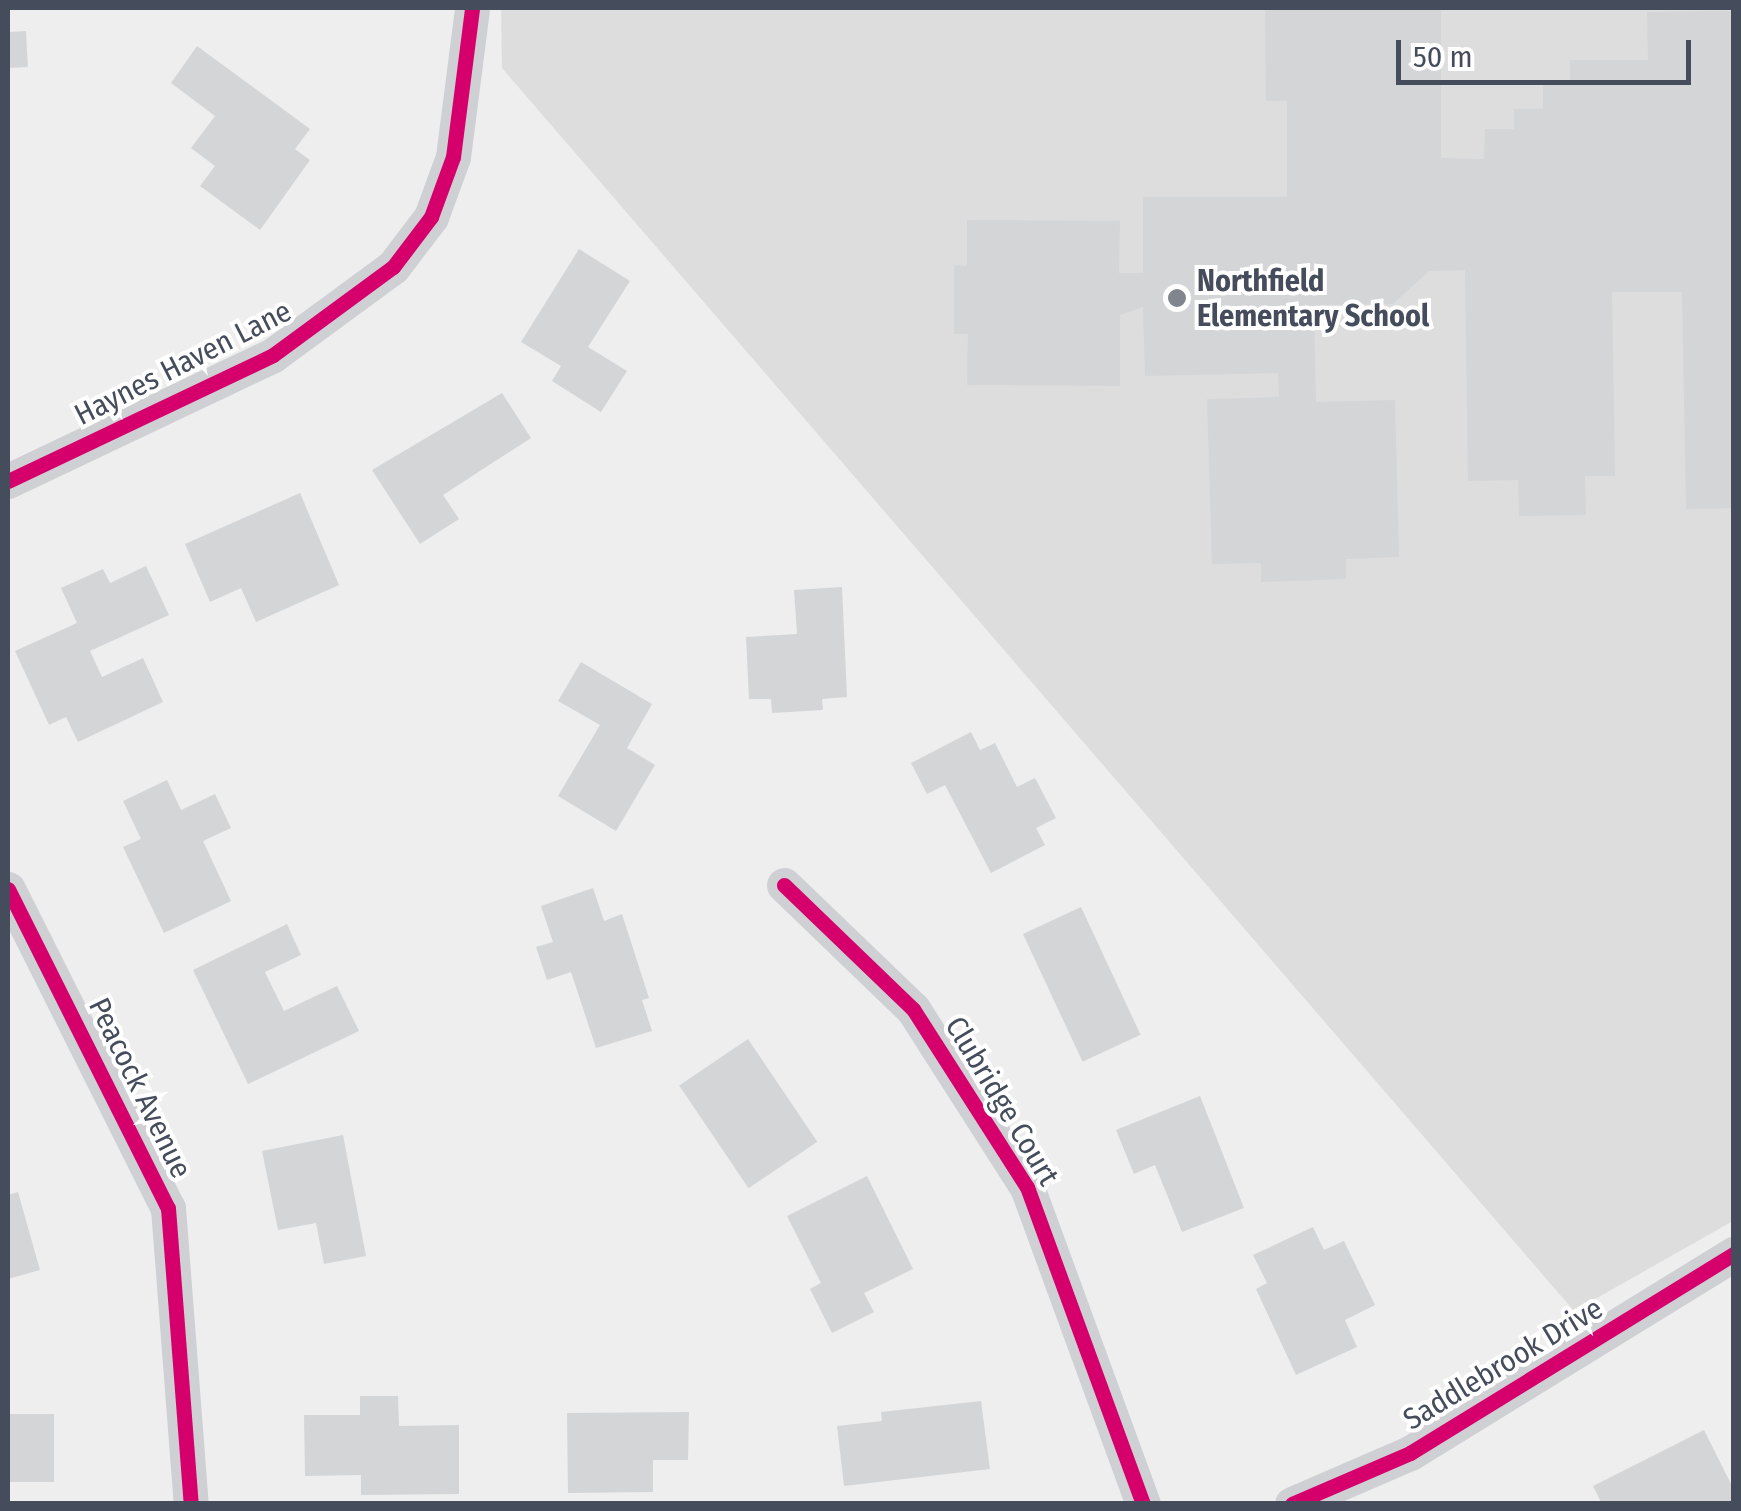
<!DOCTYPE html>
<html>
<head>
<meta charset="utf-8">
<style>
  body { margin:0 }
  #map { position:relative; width:1741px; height:1511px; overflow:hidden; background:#efeeee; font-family:"Fira Sans Condensed",sans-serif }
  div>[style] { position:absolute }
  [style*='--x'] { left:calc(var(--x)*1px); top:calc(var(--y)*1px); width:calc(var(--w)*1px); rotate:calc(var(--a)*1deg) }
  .education>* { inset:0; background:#ddddde }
  .building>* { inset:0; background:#d4d5d7; transform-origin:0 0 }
  .street>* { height:35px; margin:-17.5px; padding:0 17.5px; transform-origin:17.5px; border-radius:17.5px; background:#cfd0d4 }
  .cycleway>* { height:15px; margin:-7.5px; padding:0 7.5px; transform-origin:7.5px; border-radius:7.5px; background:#d6006c }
  .dots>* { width:28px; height:28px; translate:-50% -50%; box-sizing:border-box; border:5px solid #fff; border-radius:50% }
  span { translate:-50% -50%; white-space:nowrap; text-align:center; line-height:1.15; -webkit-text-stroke:8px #fff; paint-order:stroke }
  .poi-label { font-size:30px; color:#454c5b; font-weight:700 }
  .left { translate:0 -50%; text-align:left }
  .street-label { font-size:30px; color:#454c5b }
  .frame { position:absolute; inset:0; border:10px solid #454c5b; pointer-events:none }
  .scale { position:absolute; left:1396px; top:40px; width:295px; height:45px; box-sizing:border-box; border:5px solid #454c5b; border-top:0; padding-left:12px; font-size:30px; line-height:35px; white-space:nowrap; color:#454c5b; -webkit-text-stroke:8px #fff; paint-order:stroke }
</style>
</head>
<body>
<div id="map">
  <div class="education">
    <i style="clip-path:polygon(501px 8px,1733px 8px,1733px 1221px,1574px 1311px,502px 68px)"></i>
  </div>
  <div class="building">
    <i style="clip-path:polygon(1265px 8px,1441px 8px,1441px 158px,1484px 159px,1485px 129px,1514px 129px,1514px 109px,1543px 109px,1543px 85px,1570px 84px,1570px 60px,1648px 60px,1647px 12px,1734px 11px,1734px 508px,1686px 509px,1682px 292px,1612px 292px,1615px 476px,1585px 476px,1586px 515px,1519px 516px,1518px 480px,1468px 481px,1465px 270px,1429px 271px,1393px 304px,1314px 305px,1316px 402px,1395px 400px,1399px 557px,1346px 559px,1346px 579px,1261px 582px,1261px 563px,1212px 564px,1207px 399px,1279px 397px,1278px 373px,1145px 376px,1143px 307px,1120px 315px,1120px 386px,967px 385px,968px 334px,954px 334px,954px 265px,967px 266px,967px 220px,1120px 221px,1119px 273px,1143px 273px,1143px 197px,1287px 197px,1287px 101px,1266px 101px)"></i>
    <i style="left:26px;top:31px;width:36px;height:18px;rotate:87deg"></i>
    <i style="clip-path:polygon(197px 46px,310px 129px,295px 149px,310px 160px,260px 230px,200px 186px,215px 166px,191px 148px,215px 116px,171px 83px)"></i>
    <i style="clip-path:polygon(579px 249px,630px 281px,588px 347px,627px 371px,601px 412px,552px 381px,561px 366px,521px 342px)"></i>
    <i style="clip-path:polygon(502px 393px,531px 438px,443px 495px,459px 519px,420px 544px,372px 470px)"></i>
    <i style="clip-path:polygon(300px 493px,339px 585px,256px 622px,241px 588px,210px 602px,185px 544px)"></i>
    <i style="clip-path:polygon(146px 566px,169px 615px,90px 651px,102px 677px,143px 658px,163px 702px,78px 742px,66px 717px,49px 725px,15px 651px,77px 623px,61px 588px,103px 569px,110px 583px)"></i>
    <i style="clip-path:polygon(842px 587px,847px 697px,822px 699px,823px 710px,772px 713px,771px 699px,749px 699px,746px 637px,797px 634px,794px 590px)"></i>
    <i style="clip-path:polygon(581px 662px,652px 704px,627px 748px,655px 765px,616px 831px,558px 796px,600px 725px,558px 701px)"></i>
    <i style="clip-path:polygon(971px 732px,980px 750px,995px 743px,1017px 787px,1035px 778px,1056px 818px,1036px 828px,1045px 845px,991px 873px,945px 785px,927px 794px,911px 763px)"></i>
    <i style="clip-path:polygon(167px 780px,181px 810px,215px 794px,231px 828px,203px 841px,231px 901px,164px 933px,123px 847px,141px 839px,123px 801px)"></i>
    <i style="clip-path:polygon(593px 888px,604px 921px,622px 914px,649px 998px,642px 1000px,652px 1031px,596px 1048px,571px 972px,547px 980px,536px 947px,553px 942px,541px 906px)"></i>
    <i style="left:1081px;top:907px;width:141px;height:64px;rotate:65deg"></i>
    <i style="clip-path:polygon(287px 924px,301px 955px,265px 972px,284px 1011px,337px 986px,359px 1031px,248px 1084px,193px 970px)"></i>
    <i style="left:748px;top:1039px;width:124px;height:83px;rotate:56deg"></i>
    <i style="clip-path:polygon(1200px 1096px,1244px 1208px,1182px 1232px,1155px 1165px,1134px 1174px,1116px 1130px)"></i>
    <i style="clip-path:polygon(343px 1135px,366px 1256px,324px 1264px,316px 1223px,278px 1230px,262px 1151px)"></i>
    <i style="clip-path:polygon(867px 1176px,913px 1269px,864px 1293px,874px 1312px,832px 1333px,810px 1289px,821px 1283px,787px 1216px)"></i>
    <i style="clip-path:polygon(18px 1192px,40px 1270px,8px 1279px,8px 1195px)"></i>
    <i style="clip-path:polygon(1313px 1227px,1324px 1250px,1344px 1241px,1375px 1305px,1345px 1320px,1357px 1347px,1296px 1375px,1256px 1289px,1267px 1283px,1253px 1255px)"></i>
    <i style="clip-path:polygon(360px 1396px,398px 1396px,399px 1426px,459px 1425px,459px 1494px,361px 1495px,361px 1475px,305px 1476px,304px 1415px,360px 1415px)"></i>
    <i style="clip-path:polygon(981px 1401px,990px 1469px,844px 1486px,837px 1426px,882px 1421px,881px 1412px)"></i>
    <i style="clip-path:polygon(689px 1412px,688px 1460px,653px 1460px,653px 1492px,568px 1493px,567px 1413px)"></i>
    <i style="left:8px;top:1414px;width:46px;height:68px"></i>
    <i style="clip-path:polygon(1704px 1430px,1734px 1490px,1734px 1504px,1602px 1504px,1593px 1486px)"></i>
  </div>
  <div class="street">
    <i style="--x:8;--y:481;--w:293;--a:-25.4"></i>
    <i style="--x:273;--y:355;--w:149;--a:-36.3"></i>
    <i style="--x:393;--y:267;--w:63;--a:-52.8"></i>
    <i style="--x:431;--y:217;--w:64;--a:-69.9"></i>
    <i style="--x:453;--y:157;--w:150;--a:-82.7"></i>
    <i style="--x:784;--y:885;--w:179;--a:43.9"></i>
    <i style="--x:913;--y:1009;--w:211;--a:57.4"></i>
    <i style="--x:1027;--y:1187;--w:338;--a:69.9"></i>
    <i style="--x:8;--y:889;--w:357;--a:63.4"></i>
    <i style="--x:168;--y:1208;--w:297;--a:85.6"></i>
    <i style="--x:1292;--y:1504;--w:129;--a:-23.4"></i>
    <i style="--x:1410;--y:1453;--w:380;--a:-31.6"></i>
  </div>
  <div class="cycleway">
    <i style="--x:8;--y:481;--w:293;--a:-25.4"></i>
    <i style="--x:273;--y:355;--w:149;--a:-36.3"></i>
    <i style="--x:393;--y:267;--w:63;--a:-52.8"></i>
    <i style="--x:431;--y:217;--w:64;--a:-69.9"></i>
    <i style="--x:453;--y:157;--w:150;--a:-82.7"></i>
    <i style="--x:784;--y:885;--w:179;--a:43.9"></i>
    <i style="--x:913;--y:1009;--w:211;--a:57.4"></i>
    <i style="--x:1027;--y:1187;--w:338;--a:69.9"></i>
    <i style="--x:8;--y:889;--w:357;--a:63.4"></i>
    <i style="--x:168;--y:1208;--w:297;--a:85.6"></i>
    <i style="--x:1292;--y:1504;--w:129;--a:-23.4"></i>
    <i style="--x:1410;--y:1453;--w:380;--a:-31.6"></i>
  </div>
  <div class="dots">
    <i style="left:1177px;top:298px;background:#80858e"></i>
  </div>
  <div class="poi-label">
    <span class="left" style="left:1197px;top:298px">Northfield<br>Elementary School</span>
  </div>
  <div class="street-label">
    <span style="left:183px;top:363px;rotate:-27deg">Haynes Haven Lane</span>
    <span style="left:140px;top:1088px;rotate:64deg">Peacock Avenue</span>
    <span style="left:1002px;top:1101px;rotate:59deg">Clubridge Court</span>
    <span style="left:1503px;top:1364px;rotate:-31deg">Saddlebrook Drive</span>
  </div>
  <div class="frame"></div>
  <div class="scale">50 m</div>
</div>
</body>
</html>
